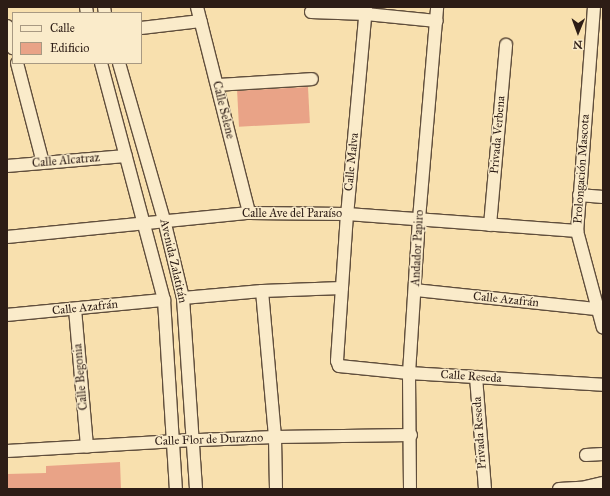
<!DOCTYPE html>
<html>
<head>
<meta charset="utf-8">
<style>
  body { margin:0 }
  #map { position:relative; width:610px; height:496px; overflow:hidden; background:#f8e0ae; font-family:"IM FELL Great Primer",serif }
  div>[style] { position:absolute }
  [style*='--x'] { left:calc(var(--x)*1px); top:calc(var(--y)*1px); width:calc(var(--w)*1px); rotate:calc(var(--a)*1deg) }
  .building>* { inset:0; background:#e9a387; transform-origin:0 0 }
  .roads { filter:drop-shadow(1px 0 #604e3c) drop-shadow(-1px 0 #604e3c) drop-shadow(0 1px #604e3c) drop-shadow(0 -1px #604e3c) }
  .minor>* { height:12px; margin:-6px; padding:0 6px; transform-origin:6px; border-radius:6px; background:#faebca }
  span { translate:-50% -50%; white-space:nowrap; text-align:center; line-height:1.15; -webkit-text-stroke:3px #faebca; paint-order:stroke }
  .street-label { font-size:12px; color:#2d1d16 }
  .frame { position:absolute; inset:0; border:8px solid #2d1d16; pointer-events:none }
  .legend { position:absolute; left:12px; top:12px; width:130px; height:52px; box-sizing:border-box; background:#faebca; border:1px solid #a89982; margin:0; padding:5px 7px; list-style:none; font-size:12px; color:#2d1d16 }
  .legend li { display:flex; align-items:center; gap:8px; height:20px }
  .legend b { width:20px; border:1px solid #a89982 }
  .north { position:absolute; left:558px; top:12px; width:40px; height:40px; -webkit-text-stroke:3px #faebca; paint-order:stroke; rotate:181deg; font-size:11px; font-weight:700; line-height:16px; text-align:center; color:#2d1d16 }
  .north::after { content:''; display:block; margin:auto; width:14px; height:18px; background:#2d1d16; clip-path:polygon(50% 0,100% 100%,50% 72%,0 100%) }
</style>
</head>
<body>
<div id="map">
  <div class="building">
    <i style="left:308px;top:87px;width:36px;height:71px;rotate:87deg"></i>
    <i style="clip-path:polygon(120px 462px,121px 489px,7px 489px,7px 474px,46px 473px,46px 466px)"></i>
  </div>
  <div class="roads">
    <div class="minor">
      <i style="--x:86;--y:7;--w:6;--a:81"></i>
      <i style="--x:104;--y:7;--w:6;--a:81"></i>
      <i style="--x:197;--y:7;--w:212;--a:75.8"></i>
      <i style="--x:366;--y:7;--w:208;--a:95.2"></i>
      <i style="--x:347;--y:214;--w:147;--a:93.9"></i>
      <i style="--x:337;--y:361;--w:5;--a:68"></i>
      <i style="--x:339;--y:366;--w:70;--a:5.7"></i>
      <i style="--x:409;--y:373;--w:194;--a:3.5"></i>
      <i style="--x:594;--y:7;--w:225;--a:94.3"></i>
      <i style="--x:577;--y:231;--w:100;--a:75"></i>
      <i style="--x:311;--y:12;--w:55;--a:2.1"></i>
      <i style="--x:366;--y:14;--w:71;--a:5.6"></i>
      <i style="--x:7;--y:26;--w:23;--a:75"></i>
      <i style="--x:141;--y:28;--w:60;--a:-6.7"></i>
      <i style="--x:17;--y:63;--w:103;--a:75.4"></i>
      <i style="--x:101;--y:63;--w:245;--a:75.1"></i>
      <i style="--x:164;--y:300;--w:189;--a:86.4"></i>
      <i style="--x:119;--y:63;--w:163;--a:74"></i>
      <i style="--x:164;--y:220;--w:80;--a:76.3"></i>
      <i style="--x:183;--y:298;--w:191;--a:86.1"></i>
      <i style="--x:217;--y:85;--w:95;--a:-3.6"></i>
      <i style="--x:7;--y:166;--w:119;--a:-4.8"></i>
      <i style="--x:579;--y:195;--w:24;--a:5"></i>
      <i style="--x:490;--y:225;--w:181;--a:-84.9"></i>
      <i style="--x:7;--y:237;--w:243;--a:-5.7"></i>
      <i style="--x:249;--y:213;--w:98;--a:0.6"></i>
      <i style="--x:347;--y:214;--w:231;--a:4.2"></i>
      <i style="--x:415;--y:290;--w:183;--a:6"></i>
      <i style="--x:262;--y:291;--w:147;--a:84.9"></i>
      <i style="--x:275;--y:437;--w:52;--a:88.9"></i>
      <i style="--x:183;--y:298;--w:79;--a:-5.1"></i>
      <i style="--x:262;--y:291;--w:80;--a:-2.1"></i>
      <i style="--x:75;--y:309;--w:138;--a:85"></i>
      <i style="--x:7;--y:315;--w:158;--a:-5.5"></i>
      <i style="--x:476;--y:377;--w:112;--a:85.4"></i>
      <i style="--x:7;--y:451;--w:166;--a:-3.4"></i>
      <i style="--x:173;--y:441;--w:102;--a:-2.2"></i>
      <i style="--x:275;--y:437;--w:136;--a:-0.8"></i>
      <i style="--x:586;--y:455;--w:17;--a:-3"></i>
      <i style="--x:410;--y:489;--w:116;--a:-90.5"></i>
      <i style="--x:409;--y:373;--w:154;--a:-86.3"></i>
      <i style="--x:419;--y:219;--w:213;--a:-85.1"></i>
      <i style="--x:559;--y:489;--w:22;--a:-3"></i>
      <i style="--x:581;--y:488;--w:23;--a:-13"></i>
    </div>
  </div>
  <div class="street-label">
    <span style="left:223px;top:110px;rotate:76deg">Calle Selene</span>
    <span style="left:498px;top:135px;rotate:-85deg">Privada Verbena</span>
    <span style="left:66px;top:161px;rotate:-5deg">Calle Alcatraz</span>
    <span style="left:352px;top:162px;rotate:-84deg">Calle Malva</span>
    <span style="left:582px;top:169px;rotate:-86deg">Prolongación Mascota</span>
    <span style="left:292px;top:214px">Calle Ave del Paraíso</span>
    <span style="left:418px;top:248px;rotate:-87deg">Andador Papiro</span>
    <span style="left:173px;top:261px;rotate:77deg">Avenida Zalatitán</span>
    <span style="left:506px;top:300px;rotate:6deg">Calle Azafrán</span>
    <span style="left:85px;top:308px;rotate:-6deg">Calle Azafrán</span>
    <span style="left:81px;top:377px;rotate:-95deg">Calle Begonia</span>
    <span style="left:471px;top:377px;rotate:4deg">Calle Reseda</span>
    <span style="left:480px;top:433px;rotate:-94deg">Privada Reseda</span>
    <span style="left:209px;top:440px;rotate:-2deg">Calle Flor de Durazno</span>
  </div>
  <div class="frame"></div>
  <ul class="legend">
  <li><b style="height:5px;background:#faebca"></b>Calle</li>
  <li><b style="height:11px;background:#e9a387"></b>Edificio</li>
  </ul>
  <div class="north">N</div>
</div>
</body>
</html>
